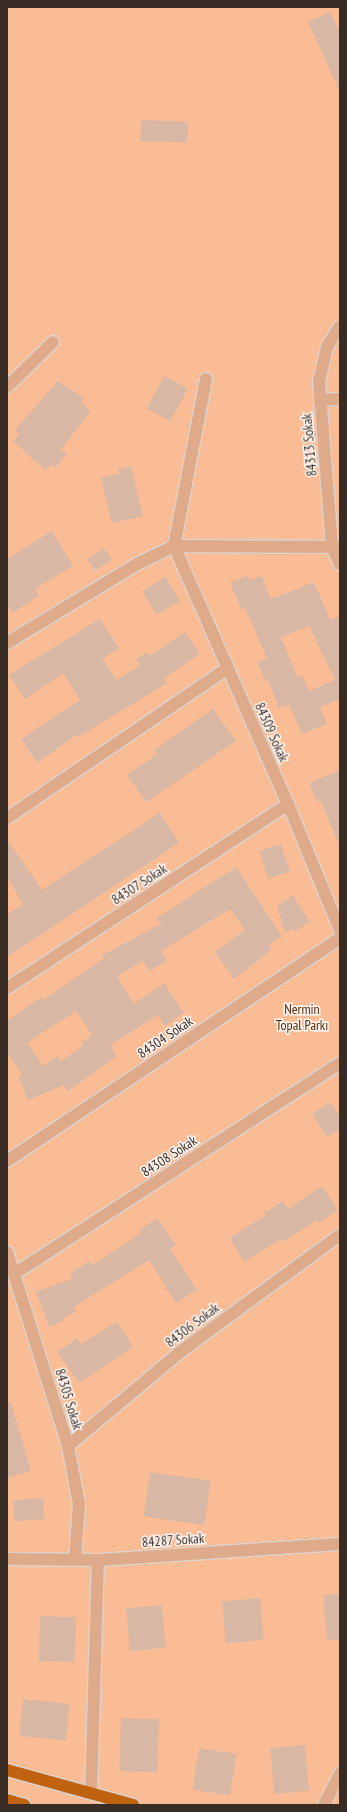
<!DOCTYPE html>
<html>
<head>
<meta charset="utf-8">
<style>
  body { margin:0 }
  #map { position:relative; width:347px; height:1812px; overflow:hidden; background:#fff8f4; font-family:"PT Sans Narrow",sans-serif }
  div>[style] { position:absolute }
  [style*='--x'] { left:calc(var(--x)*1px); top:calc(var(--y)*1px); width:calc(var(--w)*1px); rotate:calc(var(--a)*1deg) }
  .green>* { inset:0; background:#fabc95; transform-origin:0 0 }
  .building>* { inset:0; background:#d8b8a5; transform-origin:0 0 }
  .roads { filter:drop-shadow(1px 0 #dbd3cf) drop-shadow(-1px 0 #dbd3cf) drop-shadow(0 1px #dbd3cf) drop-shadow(0 -1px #dbd3cf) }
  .minor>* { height:12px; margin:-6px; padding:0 6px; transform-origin:6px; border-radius:6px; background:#dfaa89 }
  .major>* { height:12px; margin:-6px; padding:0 6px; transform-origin:6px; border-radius:6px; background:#c06311 }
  span { translate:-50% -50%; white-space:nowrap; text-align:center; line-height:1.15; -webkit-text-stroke:3px #fff8f4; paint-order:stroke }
  .street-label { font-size:14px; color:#382c24 }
  .park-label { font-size:14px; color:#562700 }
  .frame { position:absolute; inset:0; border:8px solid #382c24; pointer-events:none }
</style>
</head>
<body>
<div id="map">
  <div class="green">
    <i style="left:7px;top:7px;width:333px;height:1798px"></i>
  </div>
  <div class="building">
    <i style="clip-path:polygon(330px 12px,340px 32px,340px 92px,308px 22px)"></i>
    <i style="left:141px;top:120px;width:47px;height:21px;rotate:2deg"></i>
    <i style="left:164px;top:376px;width:27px;height:37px;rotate:28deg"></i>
    <i style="clip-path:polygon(58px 381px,84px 398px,81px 402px,91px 411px,61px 449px,67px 454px,55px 468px,51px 464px,45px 470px,13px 441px,19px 434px,15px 430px)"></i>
    <i style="clip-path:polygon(131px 466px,143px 516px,112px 523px,101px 478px,119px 474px,118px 469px)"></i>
    <i style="clip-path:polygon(52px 531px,73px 566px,35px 589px,39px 596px,12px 613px,7px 605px,7px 559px)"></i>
    <i style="left:104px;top:548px;width:14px;height:20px;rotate:56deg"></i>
    <i style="clip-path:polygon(evenodd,248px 576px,250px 580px,262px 576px,271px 599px,314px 582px,330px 620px,340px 616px,340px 699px,320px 707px,327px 724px,302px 734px,289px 704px,279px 708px,267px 678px,264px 679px,257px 662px,267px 658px,245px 608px,241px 609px,230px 583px,248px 576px,309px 626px,335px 680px,309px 691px,303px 676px,298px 678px,281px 637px,309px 626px)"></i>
    <i style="left:165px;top:577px;width:28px;height:27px;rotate:58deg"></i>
    <i style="clip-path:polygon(100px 619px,119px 648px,103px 659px,116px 680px,140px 666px,136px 659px,147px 652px,150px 656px,185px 632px,200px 654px,164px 678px,167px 683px,78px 737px,76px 735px,37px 763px,21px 739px,80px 700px,63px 673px,25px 699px,9px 675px)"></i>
    <i style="clip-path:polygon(213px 709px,236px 741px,146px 802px,127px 775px,157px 754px,154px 750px)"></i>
    <i style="clip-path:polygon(340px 770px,340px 847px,320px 800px,317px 802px,309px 783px)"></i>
    <i style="clip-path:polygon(160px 813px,179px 843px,7px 957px,7px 915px,23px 904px,7px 877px,7px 839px,42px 890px)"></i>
    <i style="left:281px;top:844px;width:29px;height:23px;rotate:72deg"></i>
    <i style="clip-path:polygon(evenodd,236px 867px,282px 936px,269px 945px,272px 949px,234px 979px,215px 952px,245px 930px,230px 909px,161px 951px,167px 961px,149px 971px,143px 961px,117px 976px,134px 1004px,164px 983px,184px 1013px,165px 1026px,158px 1015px,110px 1045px,117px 1056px,68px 1091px,64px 1085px,28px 1100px,18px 1076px,22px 1074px,7px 1053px,7px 1021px,41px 997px,43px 1000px,103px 959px,101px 956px,161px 924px,157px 918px,236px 867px,76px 1011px,92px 1035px,82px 1042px,84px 1045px,61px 1061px,57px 1056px,43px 1066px,27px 1043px,76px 1011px)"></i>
    <i style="clip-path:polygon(293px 895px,310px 922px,294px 932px,292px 928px,285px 933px,277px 906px)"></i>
    <i style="clip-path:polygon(330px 1102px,340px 1116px,340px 1129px,327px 1137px,312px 1114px)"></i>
    <i style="clip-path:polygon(322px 1186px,338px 1210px,319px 1223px,317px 1220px,283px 1242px,281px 1239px,244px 1262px,230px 1238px,266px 1215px,264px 1213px,283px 1201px,288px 1209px)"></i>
    <i style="clip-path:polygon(157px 1218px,176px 1245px,170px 1249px,197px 1290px,176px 1303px,149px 1260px,74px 1307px,76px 1312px,62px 1318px,64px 1321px,49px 1327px,36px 1292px,73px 1278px,70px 1273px,90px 1261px,93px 1265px,141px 1233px,139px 1230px)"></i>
    <i style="clip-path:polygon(117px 1322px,133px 1347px,79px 1383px,57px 1352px,77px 1338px,81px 1344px)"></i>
    <i style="clip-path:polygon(11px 1402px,31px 1471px,7px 1478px,7px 1403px)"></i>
    <i style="left:150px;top:1472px;width:61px;height:45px;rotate:8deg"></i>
    <i style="left:43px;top:1498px;width:21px;height:30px;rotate:85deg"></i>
    <i style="clip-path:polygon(340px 1594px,340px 1639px,327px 1640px,323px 1595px)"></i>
    <i style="left:260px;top:1598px;width:42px;height:38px;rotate:85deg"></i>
    <i style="left:162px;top:1605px;width:43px;height:36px;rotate:85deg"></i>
    <i style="left:40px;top:1616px;width:36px;height:45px;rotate:2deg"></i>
    <i style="left:23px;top:1699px;width:47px;height:37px;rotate:6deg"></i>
    <i style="left:121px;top:1718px;width:38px;height:53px;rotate:2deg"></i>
    <i style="left:305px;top:1745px;width:46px;height:35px;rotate:85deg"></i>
    <i style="left:199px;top:1748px;width:38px;height:42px;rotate:9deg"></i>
  </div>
  <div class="roads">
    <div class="minor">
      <i style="--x:340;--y:326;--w:25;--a:122"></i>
      <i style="--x:327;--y:347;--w:35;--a:103"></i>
      <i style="--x:319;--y:381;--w:167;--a:85.5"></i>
      <i style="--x:332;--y:547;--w:19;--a:65"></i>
      <i style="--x:206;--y:379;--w:170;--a:100.8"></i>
      <i style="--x:174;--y:546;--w:282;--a:66.2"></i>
      <i style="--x:288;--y:804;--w:136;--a:67.6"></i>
      <i style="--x:7;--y:387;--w:64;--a:-44.4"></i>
      <i style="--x:320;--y:400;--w:20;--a:-3"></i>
      <i style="--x:7;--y:643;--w:152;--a:-31.3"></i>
      <i style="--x:137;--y:564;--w:41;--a:-25.9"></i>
      <i style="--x:174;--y:546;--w:166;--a:0.3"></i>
      <i style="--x:7;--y:818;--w:267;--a:-34.2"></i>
      <i style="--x:7;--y:988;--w:336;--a:-33.2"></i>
      <i style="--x:7;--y:1161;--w:401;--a:-33.8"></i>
      <i style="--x:7;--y:1252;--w:203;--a:72.5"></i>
      <i style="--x:68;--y:1446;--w:59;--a:79.3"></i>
      <i style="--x:79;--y:1504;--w:56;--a:94.1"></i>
      <i style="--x:14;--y:1274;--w:388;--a:-32.9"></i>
      <i style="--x:68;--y:1446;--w:146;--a:-40"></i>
      <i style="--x:180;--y:1352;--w:198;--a:-36.2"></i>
      <i style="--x:7;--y:1559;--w:91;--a:0.6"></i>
      <i style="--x:98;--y:1560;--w:243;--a:-3.8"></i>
      <i style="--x:91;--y:1793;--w:233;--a:-88.3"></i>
      <i style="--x:324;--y:1805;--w:36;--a:-63"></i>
    </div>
    <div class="major">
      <i style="--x:7;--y:1770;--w:131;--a:15.5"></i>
      <i style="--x:7;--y:1800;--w:18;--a:16"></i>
    </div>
  </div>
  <div class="street-label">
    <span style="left:309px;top:445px;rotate:-95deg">84313 Sokak</span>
    <span style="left:272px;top:732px;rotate:66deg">84309 Sokak</span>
    <span style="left:139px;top:884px;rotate:-33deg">84307 Sokak</span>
    <span style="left:165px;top:1037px;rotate:-34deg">84304 Sokak</span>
    <span style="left:169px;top:1156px;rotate:-33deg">84308 Sokak</span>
    <span style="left:192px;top:1325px;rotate:-37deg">84306 Sokak</span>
    <span style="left:69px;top:1399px;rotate:73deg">84305 Sokak</span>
    <span style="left:173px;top:1540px;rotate:-4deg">84287 Sokak</span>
  </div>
  <div class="park-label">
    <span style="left:302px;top:1017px">Nermin<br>Topal Parkı</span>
  </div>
  <div class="frame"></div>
</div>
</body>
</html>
